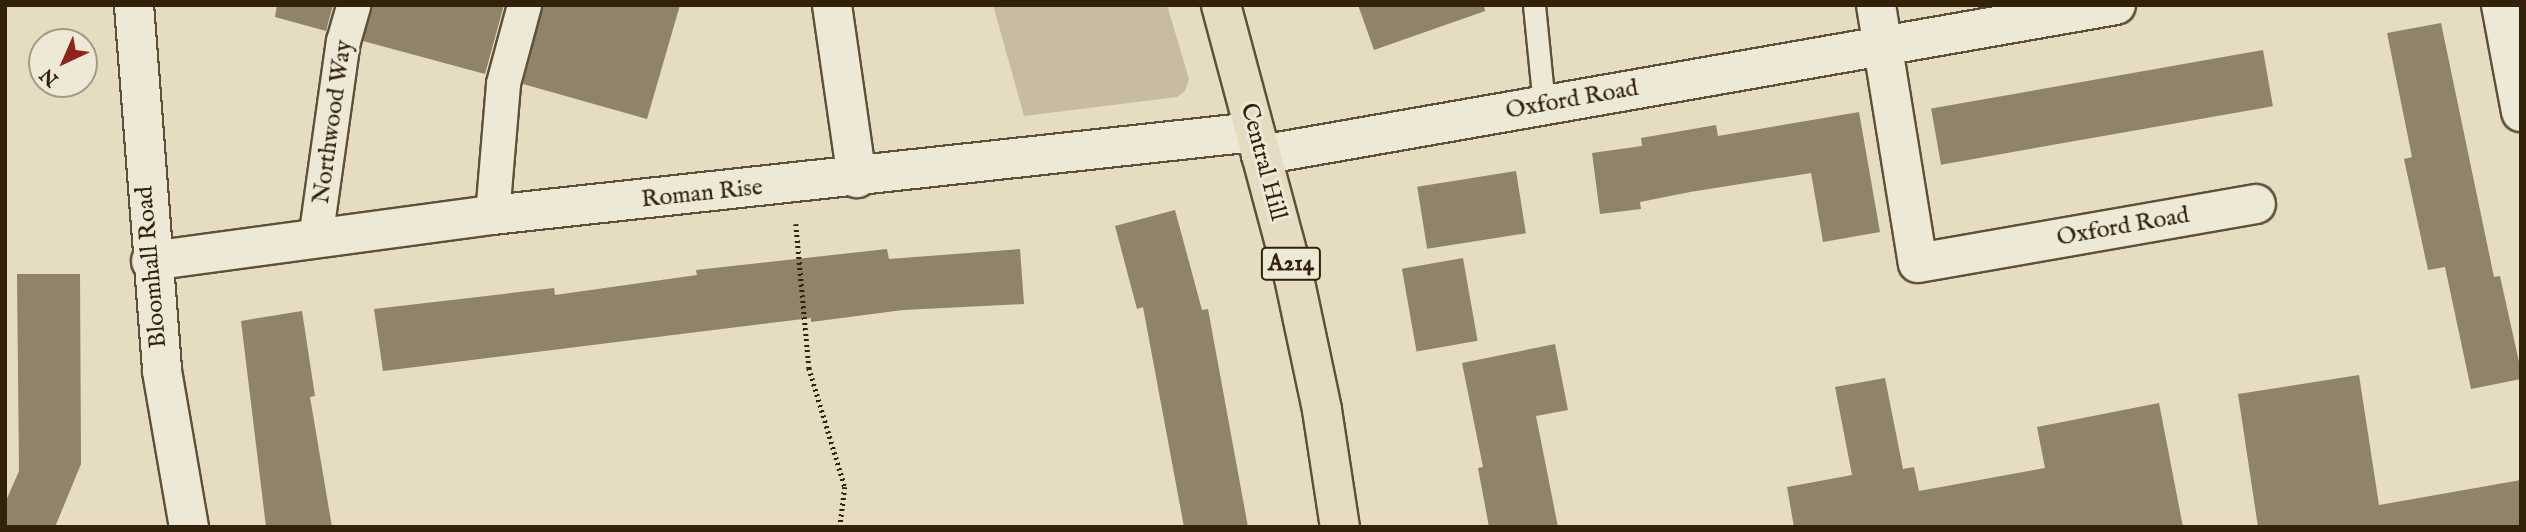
<!DOCTYPE html>
<html>
<head>
<meta charset="utf-8">
<style>
  body { margin:0 }
  #map { position:relative; width:2526px; height:532px; overflow:hidden; background:#e5dcc1; font-family:"IM FELL English",serif }
  div>[style] { position:absolute }
  [style*='--x'] { left:calc(var(--x)*1px); top:calc(var(--y)*1px); width:calc(var(--w)*1px); rotate:calc(var(--a)*1deg) }
  .green>* { inset:0; background:#c7bca2 }
  .building>* { inset:0; background:#8f8369; transform-origin:0 0 }
  .path>* { height:4.5px; margin-top:-2.25px; transform-origin:0; background:repeating-linear-gradient(90deg,#32220a 0 2px,transparent 0 5.5px) }
  .roads { filter:drop-shadow(2px 0 #5f5038) drop-shadow(-2px 0 #5f5038) drop-shadow(0 2px #5f5038) drop-shadow(0 -2px #5f5038) }
  .service>* { height:21px; margin:-10.5px; padding:0 10.5px; transform-origin:10.5px; border-radius:10.5px; background:#eee8d7 }
  .pedestrian>* { height:33px; margin:-16.5px; padding:0 16.5px; transform-origin:16.5px; border-radius:16.5px; background:#eee8d7 }
  .minor>* { height:38px; margin:-19px; padding:0 19px; transform-origin:19px; border-radius:19px; background:#eee8d7 }
  .primary>* { height:38px; margin:-19px; padding:0 19px; transform-origin:19px; border-radius:19px; background:#e5dcc1 }
  span { translate:-50% -50%; white-space:nowrap; text-align:center; line-height:1.15; -webkit-text-stroke:6px #eee8d7; paint-order:stroke }
  .shield-label span { padding:2px 5px; background:#eee8d7; border:2px solid; border-radius:5px; -webkit-text-stroke-width:0 }
  .shield-label { font-size:23px; color:#32220a; font-weight:700 }
  .street-label { font-size:24px; color:#32220a }
  .frame { position:absolute; inset:0; border:7px solid #32220a; pointer-events:none }
  .north { position:absolute; left:28px; top:28px; width:70px; height:70px; box-sizing:border-box; background:#eee8d7; border:2px solid #a39985; border-radius:50%; rotate:224deg; font-size:19px; font-weight:700; line-height:28px; text-align:center; color:#32220a }
  .north::after { content:''; display:block; margin:auto; width:24px; height:32px; background:#8f2418; clip-path:polygon(50% 0,100% 100%,50% 72%,0 100%) }
</style>
</head>
<body>
<div id="map">
  <div class="green">
    <i style="clip-path:polygon(993px 5px,1167px 5px,1189px 79px,1185px 91px,1177px 97px,1024px 116px)"></i>
  </div>
  <div class="building">
    <i style="clip-path:polygon(277px 5px,333px 5px,326px 31px,275px 17px)"></i>
    <i style="clip-path:polygon(372px 5px,504px 5px,485px 74px,363px 41px)"></i>
    <i style="clip-path:polygon(543px 5px,680px 5px,647px 119px,523px 84px)"></i>
    <i style="clip-path:polygon(1358px 5px,1484px 5px,1485px 11px,1374px 50px)"></i>
    <i style="clip-path:polygon(2441px 23px,2494px 277px,2500px 276px,2521px 371px,2521px 379px,2471px 389px,2445px 267px,2428px 270px,2404px 159px,2412px 157px,2387px 33px)"></i>
    <i style="left:2263px;top:50px;width:57px;height:337px;rotate:80deg"></i>
    <i style="clip-path:polygon(1859px 112px,1880px 232px,1823px 242px,1811px 173px,1690px 192px,1640px 202px,1641px 209px,1600px 214px,1592px 153px,1642px 146px,1641px 138px,1716px 125px,1718px 136px)"></i>
    <i style="left:1516px;top:171px;width:63px;height:100px;rotate:81deg"></i>
    <i style="clip-path:polygon(1175px 210px,1202px 310px,1208px 309px,1248px 527px,1184px 527px,1143px 307px,1137px 309px,1115px 226px)"></i>
    <i style="clip-path:polygon(887px 249px,889px 259px,1020px 249px,1024px 304px,903px 310px,811px 322px,811px 318px,383px 371px,374px 309px,554px 288px,555px 295px,697px 275px,696px 270px)"></i>
    <i style="left:1463px;top:258px;width:84px;height:62px;rotate:80deg"></i>
    <i style="clip-path:polygon(17px 274px,80px 274px,81px 464px,55px 527px,5px 527px,5px 503px,19px 471px)"></i>
    <i style="clip-path:polygon(302px 311px,315px 396px,310px 397px,332px 527px,266px 527px,241px 321px)"></i>
    <i style="clip-path:polygon(1555px 344px,1568px 410px,1536px 416px,1558px 527px,1489px 527px,1478px 468px,1483px 467px,1462px 363px)"></i>
    <i style="clip-path:polygon(2359px 375px,2379px 505px,2521px 480px,2521px 527px,2258px 527px,2238px 394px)"></i>
    <i style="clip-path:polygon(1885px 378px,1903px 469px,1914px 467px,1919px 491px,2045px 468px,2037px 427px,2159px 403px,2183px 527px,1794px 527px,1787px 487px,1852px 475px,1835px 387px)"></i>
  </div>
  <div class="path">
    <i style="--x:796;--y:224;--w:145;--a:84.8"></i>
    <i style="--x:809;--y:368;--w:124;--a:73.2"></i>
    <i style="--x:845;--y:487;--w:40;--a:97.1"></i>
  </div>
  <div class="roads">
    <div class="service">
      <i style="--x:1534;--y:5;--w:100;--a:84.3"></i>
    </div>
    <div class="pedestrian">
      <i style="--x:492;--y:215;--w:132;--a:-85.2"></i>
      <i style="--x:503;--y:83;--w:81;--a:-74.9"></i>
      <i style="--x:315;--y:239;--w:200;--a:-82"></i>
      <i style="--x:343;--y:41;--w:37;--a:-74"></i>
    </div>
    <div class="minor">
      <i style="--x:134;--y:5;--w:367;--a:85.6"></i>
      <i style="--x:162;--y:371;--w:158;--a:80.2"></i>
      <i style="--x:832;--y:5;--w:175;--a:81.8"></i>
      <i style="--x:1876;--y:5;--w:261;--a:80.8"></i>
      <i style="--x:1918;--y:263;--w:343;--a:-9.9"></i>
      <i style="--x:2501;--y:5;--w:109;--a:79.4"></i>
      <i style="--x:1261;--y:155;--w:868;--a:-9.95"></i>
      <i style="--x:151;--y:261;--w:344;--a:-7.7"></i>
      <i style="--x:492;--y:215;--w:767;--a:-6.22"></i>
    </div>
    <div class="primary">
      <i style="--x:1221;--y:5;--w:278;--a:75"></i>
      <i style="--x:1293;--y:273;--w:140;--a:78"></i>
      <i style="--x:1322;--y:410;--w:118;--a:81.3"></i>
    </div>
  </div>
  <div class="shield-label">
    <span style="left:1291px;top:264px">A214</span>
  </div>
  <div class="street-label">
    <span style="left:1572px;top:100px;rotate:-10deg">Oxford Road</span>
    <span style="left:333px;top:122px;rotate:-82deg">Northwood Way</span>
    <span style="left:1263px;top:162px;rotate:75deg">Central Hill</span>
    <span style="left:702px;top:194px;rotate:-6deg">Roman Rise</span>
    <span style="left:2123px;top:227px;rotate:-10deg">Oxford Road</span>
    <span style="left:152px;top:267px;rotate:-95deg">Bloomhall Road</span>
  </div>
  <div class="frame"></div>
  <div class="north">N</div>
</div>
</body>
</html>
